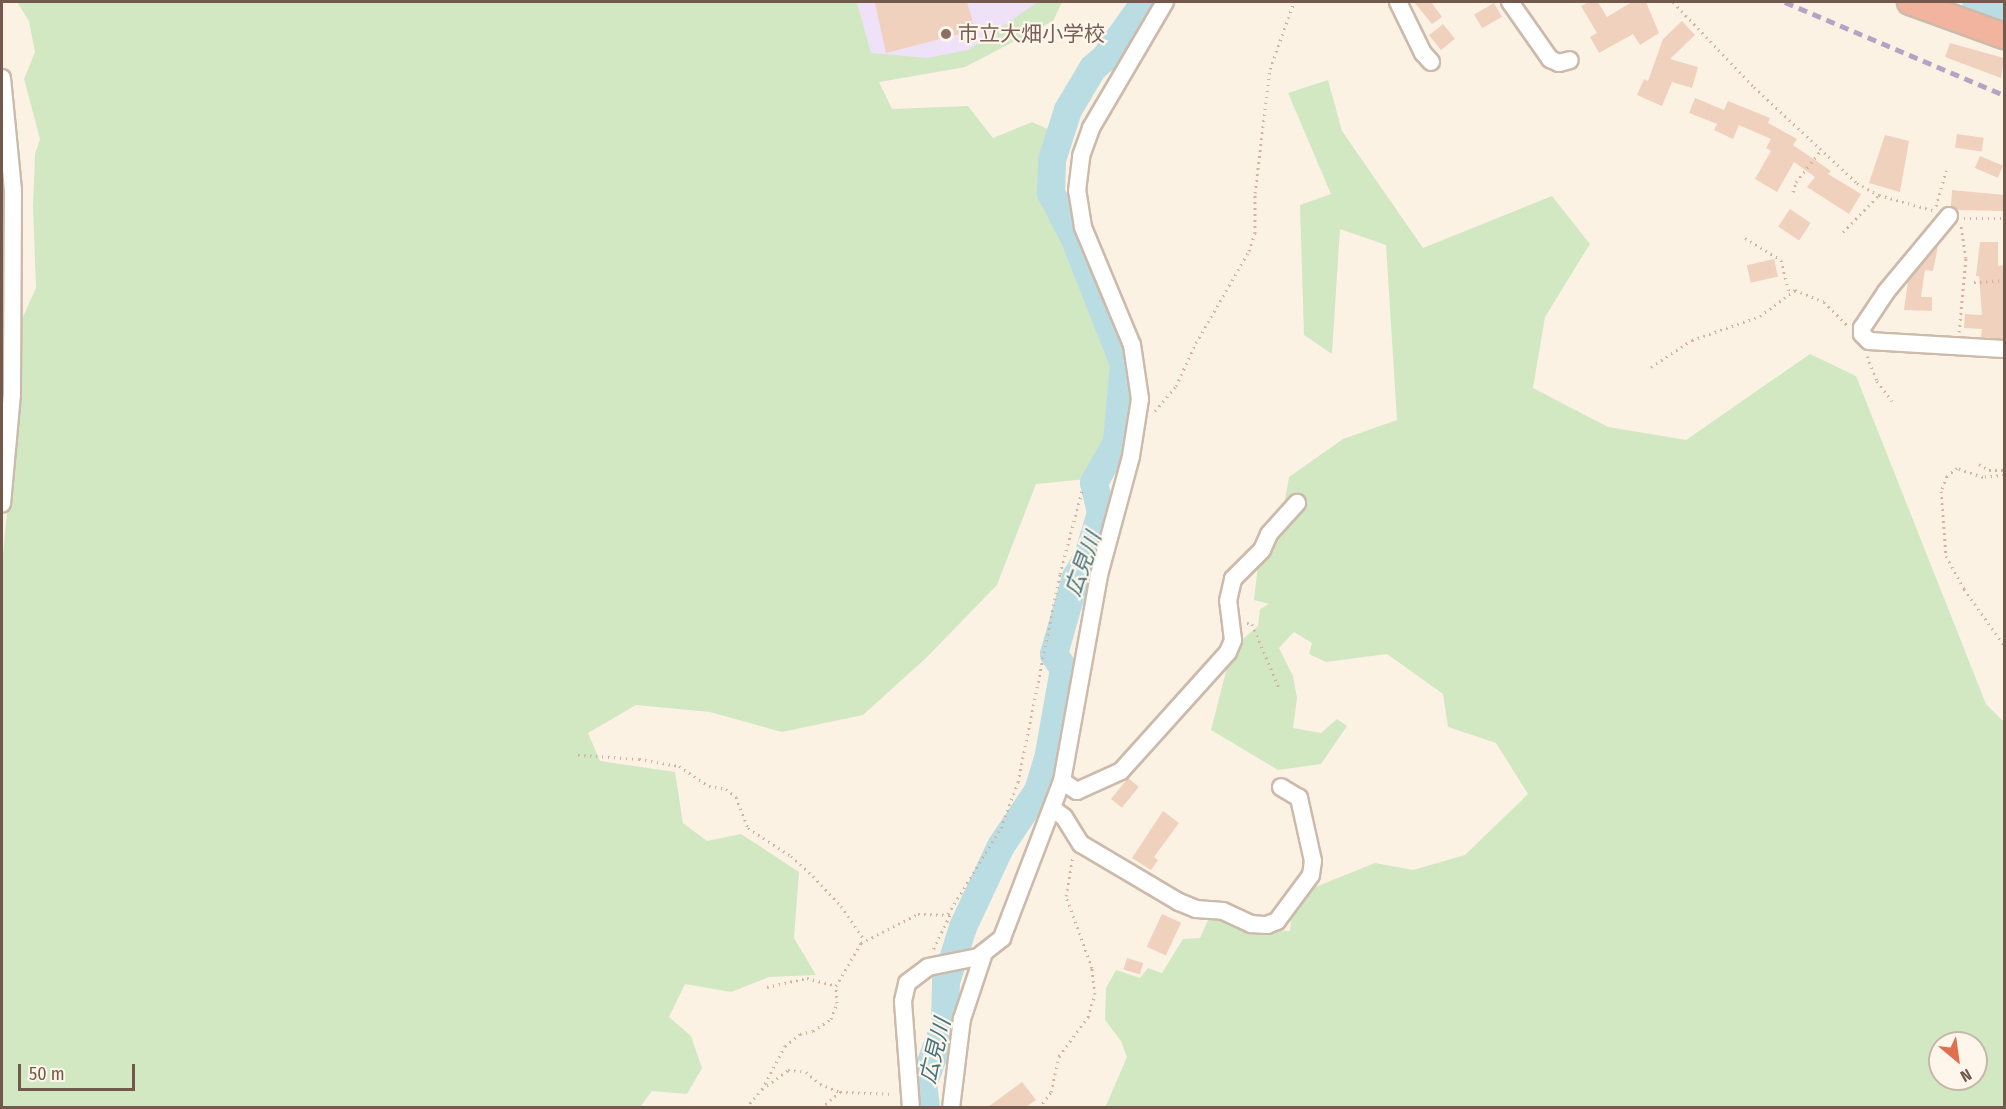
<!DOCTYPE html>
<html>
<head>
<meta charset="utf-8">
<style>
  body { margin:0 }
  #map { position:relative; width:2006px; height:1109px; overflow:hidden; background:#fbf2e4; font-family:"Fira Sans Condensed","Noto Sans JP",sans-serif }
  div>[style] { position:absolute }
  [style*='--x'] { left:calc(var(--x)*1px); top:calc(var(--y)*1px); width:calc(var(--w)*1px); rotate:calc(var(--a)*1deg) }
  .education>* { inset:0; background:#efe1f7 }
  .green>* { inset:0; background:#d2e8c3 }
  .river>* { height:28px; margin:-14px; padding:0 14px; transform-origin:14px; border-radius:14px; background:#badde4 }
  .building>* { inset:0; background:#efd1bd; transform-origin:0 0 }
  .path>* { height:3px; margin-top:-1.5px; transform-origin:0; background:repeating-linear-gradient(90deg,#d4b4a0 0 1.5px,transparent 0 6px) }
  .roads { filter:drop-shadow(2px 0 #ccbaab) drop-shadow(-2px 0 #ccbaab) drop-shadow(0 2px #ccbaab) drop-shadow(0 -2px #ccbaab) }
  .minor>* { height:16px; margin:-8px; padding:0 8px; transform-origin:8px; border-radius:8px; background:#fff }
  .highway>* { height:24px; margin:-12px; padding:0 12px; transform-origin:12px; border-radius:12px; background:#f2b49e }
  .rail>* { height:4.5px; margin-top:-2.25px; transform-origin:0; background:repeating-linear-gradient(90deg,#b5a3c4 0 9px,transparent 0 15px) }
  .dots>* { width:16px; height:16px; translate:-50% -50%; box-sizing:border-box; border:3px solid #fef6ea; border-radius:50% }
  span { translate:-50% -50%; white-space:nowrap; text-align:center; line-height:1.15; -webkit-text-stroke:4.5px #fef6ea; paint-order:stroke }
  .education-label { font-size:21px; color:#785e54 }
  .left { translate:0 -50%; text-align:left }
  .water-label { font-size:22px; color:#43737e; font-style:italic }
  .frame { position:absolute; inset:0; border:3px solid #72594b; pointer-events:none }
  .north { position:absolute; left:1928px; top:1031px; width:60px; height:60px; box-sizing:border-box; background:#fef6ea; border:2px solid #c6b7aa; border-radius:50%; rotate:151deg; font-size:16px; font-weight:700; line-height:24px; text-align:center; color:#72594b }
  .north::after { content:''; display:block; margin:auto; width:21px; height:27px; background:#df6f4f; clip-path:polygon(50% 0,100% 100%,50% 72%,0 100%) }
  .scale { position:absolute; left:18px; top:1064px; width:117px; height:27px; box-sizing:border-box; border:3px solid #72594b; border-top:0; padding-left:8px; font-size:18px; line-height:21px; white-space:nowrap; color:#72594b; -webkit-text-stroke:4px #fef6ea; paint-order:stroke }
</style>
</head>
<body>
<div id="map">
  <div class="education">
    <i style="clip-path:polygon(857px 2px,1062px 2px,1053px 21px,965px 67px,878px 82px)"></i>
  </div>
  <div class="green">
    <i style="clip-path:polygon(17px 2px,857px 2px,871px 53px,927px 58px,968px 50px,1038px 2px,1062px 2px,1053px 21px,965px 67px,879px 82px,892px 109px,968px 106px,993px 138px,1032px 122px,1048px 129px,1043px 173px,1048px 205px,1113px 361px,1111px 435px,1087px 479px,1036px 484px,997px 585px,926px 658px,863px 715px,782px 732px,710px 712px,636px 705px,588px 733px,600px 761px,675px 772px,683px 823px,707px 841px,741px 834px,799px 872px,794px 938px,816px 975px,769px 977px,731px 992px,685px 984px,669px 1017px,691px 1036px,702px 1068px,687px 1094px,652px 1091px,640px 1107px,2px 1108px,2px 563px,15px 436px,21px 321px,36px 288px,33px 207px,35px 154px,40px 139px,24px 79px,35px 52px,29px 21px)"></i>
    <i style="clip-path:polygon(evenodd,1328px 80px,1342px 131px,1423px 248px,1552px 196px,1590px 244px,1545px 317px,1533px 388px,1608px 427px,1686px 440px,1810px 354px,1856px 376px,1986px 704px,2004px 722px,2004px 1107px,1105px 1108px,1127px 1057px,1121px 1041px,1105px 1020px,1106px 988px,1116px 970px,1140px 978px,1148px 968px,1162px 973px,1183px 939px,1200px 938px,1209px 918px,1257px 929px,1290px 931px,1292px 912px,1313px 888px,1375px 863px,1413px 870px,1465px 855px,1528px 794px,1496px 743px,1448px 727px,1443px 694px,1387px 654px,1326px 662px,1309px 654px,1312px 643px,1294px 632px,1279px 648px,1293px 676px,1297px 698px,1293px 728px,1321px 733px,1337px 719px,1347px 726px,1321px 764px,1278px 770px,1211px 730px,1232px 648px,1258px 626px,1260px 609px,1269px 604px,1254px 600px,1259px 556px,1279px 534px,1289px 477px,1343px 439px,1397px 420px,1386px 245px,1340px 229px,1332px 354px,1304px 335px,1300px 205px,1331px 194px,1288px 93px,1328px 80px,1940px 1043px,1976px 1043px,1976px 1079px,1940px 1079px,1940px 1043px)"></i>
  </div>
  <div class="river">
    <i style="--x:1976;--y:2;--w:29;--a:16"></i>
    <i style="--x:926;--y:1108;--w:24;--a:-97"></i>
    <i style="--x:923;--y:1084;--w:63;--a:-69.6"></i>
    <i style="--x:945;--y:1025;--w:43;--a:-88.7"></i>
    <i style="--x:946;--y:982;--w:58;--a:-72.8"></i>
    <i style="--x:963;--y:927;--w:89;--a:-64.9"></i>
    <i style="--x:1001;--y:846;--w:66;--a:-56.1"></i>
    <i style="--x:1038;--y:791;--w:39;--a:-73"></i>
    <i style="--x:1049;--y:754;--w:86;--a:-80"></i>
    <i style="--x:1064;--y:669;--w:18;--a:-124"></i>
    <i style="--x:1054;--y:654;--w:80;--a:-74.1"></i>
    <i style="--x:1076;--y:577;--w:21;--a:-59"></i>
    <i style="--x:1087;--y:559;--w:48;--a:-73.1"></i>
    <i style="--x:1101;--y:513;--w:31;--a:-103"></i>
    <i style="--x:1094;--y:483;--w:47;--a:-60.7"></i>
    <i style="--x:1117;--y:442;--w:78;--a:-84.9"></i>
    <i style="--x:1124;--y:364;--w:136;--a:-111.5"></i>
    <i style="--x:1074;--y:237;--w:50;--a:-117.6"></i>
    <i style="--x:1051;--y:193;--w:33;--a:-88"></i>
    <i style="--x:1052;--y:160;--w:52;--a:-72.3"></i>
    <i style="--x:1068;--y:110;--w:49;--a:-59.2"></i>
    <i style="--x:1093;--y:68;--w:16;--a:-40"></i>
    <i style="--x:1105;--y:58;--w:69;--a:-54.5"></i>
  </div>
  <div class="building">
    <i style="clip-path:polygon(884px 2px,967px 2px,975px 30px,886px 53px,875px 3px)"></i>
    <i style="clip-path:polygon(1414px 2px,1431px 2px,1442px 17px,1432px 24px)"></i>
    <i style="clip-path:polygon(1589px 2px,1598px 2px,1607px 17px,1632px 2px,1646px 2px,1659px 33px,1640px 45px,1633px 34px,1599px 53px,1590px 37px,1597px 33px,1581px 6px)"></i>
    <i style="left:1494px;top:3px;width:16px;height:23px;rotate:60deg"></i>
    <i style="clip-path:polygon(1682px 21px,1695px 35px,1670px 59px,1698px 67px,1692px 88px,1672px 82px,1662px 106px,1637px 95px,1644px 79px,1648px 81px,1663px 39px)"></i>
    <i style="left:1443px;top:24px;width:19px;height:18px;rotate:51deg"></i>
    <i style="clip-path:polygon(1950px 43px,2004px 58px,2001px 78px,1945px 57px)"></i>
    <i style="clip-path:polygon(1695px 98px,1724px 110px,1728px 101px,1770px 118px,1768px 123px,1797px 139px,1793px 145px,1831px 171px,1828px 174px,1861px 194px,1849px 214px,1807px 187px,1815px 177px,1794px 162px,1777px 192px,1755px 179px,1771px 151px,1766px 148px,1771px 139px,1739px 125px,1733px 139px,1714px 130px,1717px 124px,1689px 113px)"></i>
    <i style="left:1957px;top:134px;width:27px;height:14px;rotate:8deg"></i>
    <i style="clip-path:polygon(1885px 135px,1909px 141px,1900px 192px,1869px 183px)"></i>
    <i style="left:1980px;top:156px;width:25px;height:13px;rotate:23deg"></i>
    <i style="clip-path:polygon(1952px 190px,2004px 195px,2004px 211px,1958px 210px,1951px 206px)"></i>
    <i style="left:1790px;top:209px;width:25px;height:21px;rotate:34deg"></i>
    <i style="clip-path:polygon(1980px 242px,1998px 242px,1998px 266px,2004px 265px,2004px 339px,1981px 337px,1982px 329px,1964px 328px,1965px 314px,1982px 315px,1979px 276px,1976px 276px)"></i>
    <i style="clip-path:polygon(1938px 246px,1933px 271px,1925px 270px,1921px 297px,1932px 297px,1932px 311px,1904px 310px,1908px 281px)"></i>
    <i style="left:1774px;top:259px;width:18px;height:28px;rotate:77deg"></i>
    <i style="left:1128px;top:778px;width:14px;height:27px;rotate:39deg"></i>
    <i style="clip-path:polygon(1163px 811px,1179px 823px,1154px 857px,1158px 860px,1151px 870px,1132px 858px)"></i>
    <i style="left:1162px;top:914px;width:21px;height:36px;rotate:25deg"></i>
    <i style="left:1127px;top:958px;width:17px;height:12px;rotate:17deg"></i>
    <i style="clip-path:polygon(1022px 1082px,1036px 1100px,1026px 1107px,988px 1107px)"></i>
  </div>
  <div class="path">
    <i style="--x:1673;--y:2;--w:117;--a:46.4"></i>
    <i style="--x:1754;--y:87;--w:141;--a:43"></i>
    <i style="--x:1857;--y:183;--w:25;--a:29"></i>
    <i style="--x:1879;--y:195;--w:58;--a:15.9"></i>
    <i style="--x:1793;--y:192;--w:10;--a:-73"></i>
    <i style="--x:1796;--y:182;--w:42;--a:-51.8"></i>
    <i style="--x:1936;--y:206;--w:37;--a:-74"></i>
    <i style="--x:1964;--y:218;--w:40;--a:0"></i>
    <i style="--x:1843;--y:232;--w:52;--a:-45.8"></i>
    <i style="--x:1745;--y:238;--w:42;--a:31.4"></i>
    <i style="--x:1781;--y:260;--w:33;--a:76"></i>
    <i style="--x:1974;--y:282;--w:30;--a:-4"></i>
    <i style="--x:1959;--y:332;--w:74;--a:-84.6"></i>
    <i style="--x:1966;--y:258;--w:32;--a:-99"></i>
    <i style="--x:1867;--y:356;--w:27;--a:68"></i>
    <i style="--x:1877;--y:381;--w:25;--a:53"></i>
    <i style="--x:1651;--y:367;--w:49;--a:-33.4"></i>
    <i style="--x:1692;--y:340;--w:72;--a:-19.4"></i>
    <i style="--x:1760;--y:316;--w:44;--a:-36.6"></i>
    <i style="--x:1795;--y:290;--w:31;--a:22"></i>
    <i style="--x:1824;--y:302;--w:34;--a:45"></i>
    <i style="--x:1155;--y:411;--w:33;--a:-50"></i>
    <i style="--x:1176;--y:386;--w:47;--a:-65.1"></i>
    <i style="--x:1196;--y:343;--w:106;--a:-60.1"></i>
    <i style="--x:1249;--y:251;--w:19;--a:-72"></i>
    <i style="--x:1255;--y:233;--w:40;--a:-90"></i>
    <i style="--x:1255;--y:193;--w:125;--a:-83.1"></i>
    <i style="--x:1270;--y:69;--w:71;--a:-70.3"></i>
    <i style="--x:1979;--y:464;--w:12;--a:31"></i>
    <i style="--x:1989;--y:470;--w:15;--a:0"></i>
    <i style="--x:2004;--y:475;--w:21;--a:175"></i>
    <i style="--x:1983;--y:477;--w:28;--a:-161"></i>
    <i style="--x:1957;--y:468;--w:13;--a:141"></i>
    <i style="--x:1947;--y:476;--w:16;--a:112"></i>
    <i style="--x:1941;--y:491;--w:65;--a:85.6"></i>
    <i style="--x:1946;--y:556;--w:38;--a:61"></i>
    <i style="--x:1964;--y:589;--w:69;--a:54.5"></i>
    <i style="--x:1247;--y:623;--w:5;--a:11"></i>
    <i style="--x:1252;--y:624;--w:69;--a:67.1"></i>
    <i style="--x:578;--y:755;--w:61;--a:3.8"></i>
    <i style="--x:639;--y:759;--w:41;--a:9.9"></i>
    <i style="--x:679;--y:766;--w:36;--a:34"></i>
    <i style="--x:709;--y:786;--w:17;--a:10"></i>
    <i style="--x:726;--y:789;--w:13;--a:39"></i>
    <i style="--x:736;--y:797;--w:33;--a:69"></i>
    <i style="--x:748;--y:828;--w:51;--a:33.1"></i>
    <i style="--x:791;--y:856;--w:30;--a:42"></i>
    <i style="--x:813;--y:876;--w:41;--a:47"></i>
    <i style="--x:841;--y:906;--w:42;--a:55.6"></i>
    <i style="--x:948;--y:914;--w:101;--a:-58.4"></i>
    <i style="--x:1001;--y:828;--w:49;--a:-69.7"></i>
    <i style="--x:1018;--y:782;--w:212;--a:-78.6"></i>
    <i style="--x:1060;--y:574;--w:86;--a:-75.2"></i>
    <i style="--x:767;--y:987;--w:41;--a:-12.7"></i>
    <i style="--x:807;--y:978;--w:30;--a:15"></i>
    <i style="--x:836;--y:986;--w:50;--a:-59.8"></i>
    <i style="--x:861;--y:943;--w:64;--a:-27"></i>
    <i style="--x:918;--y:914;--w:32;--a:2"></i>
    <i style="--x:950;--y:915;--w:41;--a:115.9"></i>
    <i style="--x:762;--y:1089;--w:49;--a:-61.9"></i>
    <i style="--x:785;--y:1046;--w:19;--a:-39"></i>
    <i style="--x:800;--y:1034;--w:13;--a:-13"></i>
    <i style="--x:813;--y:1031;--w:22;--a:-34"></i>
    <i style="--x:831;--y:1019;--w:17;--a:-69"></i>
    <i style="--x:837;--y:1003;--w:17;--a:-93"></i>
    <i style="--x:746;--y:1108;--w:25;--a:-50"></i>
    <i style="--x:762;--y:1089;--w:32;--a:-36"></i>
    <i style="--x:788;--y:1070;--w:18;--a:6"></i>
    <i style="--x:806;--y:1072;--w:18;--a:41"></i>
    <i style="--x:820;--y:1084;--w:22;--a:22"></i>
    <i style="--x:840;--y:1092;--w:54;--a:2.1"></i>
    <i style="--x:821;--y:1108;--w:25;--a:-40"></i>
    <i style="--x:1039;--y:1108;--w:20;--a:-53"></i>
    <i style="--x:1051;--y:1092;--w:37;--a:-77"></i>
    <i style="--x:1059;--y:1056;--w:49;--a:-53.4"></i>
    <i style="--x:1088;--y:1017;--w:24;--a:-73"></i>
    <i style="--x:1095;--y:994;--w:26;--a:-97"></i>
    <i style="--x:1092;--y:968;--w:77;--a:-109.9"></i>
    <i style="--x:1066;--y:896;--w:39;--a:-80"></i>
  </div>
  <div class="roads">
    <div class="minor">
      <i style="--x:1398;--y:2;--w:57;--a:63.9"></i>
      <i style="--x:1423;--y:53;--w:12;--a:48"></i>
      <i style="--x:1510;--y:2;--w:70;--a:54.9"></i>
      <i style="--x:1550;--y:59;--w:10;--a:24"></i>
      <i style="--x:1559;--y:63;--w:11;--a:-15"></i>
      <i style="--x:2;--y:78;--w:114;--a:84.4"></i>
      <i style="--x:13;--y:191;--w:203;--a:90.3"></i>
      <i style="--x:12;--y:394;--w:110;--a:95.2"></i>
      <i style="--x:1949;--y:216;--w:99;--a:129.7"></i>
      <i style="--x:1886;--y:292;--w:43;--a:123.7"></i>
      <i style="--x:1862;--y:328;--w:6;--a:90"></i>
      <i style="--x:1862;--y:334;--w:10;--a:45"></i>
      <i style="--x:1869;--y:341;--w:135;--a:3.4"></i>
      <i style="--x:1062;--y:781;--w:18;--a:34"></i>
      <i style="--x:1077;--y:791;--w:48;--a:-24.4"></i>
      <i style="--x:1121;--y:771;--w:160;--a:-48"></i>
      <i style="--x:1228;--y:652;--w:13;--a:-67"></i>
      <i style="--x:1233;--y:640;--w:39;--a:-97"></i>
      <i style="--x:1228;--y:601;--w:23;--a:-77"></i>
      <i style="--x:1233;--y:579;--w:41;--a:-45"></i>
      <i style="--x:1262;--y:550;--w:17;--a:-66"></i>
      <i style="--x:1269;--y:534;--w:42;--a:-47.9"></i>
      <i style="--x:1052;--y:808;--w:15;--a:37"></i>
      <i style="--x:1064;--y:817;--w:32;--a:58"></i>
      <i style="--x:1081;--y:844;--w:114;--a:30.6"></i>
      <i style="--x:1179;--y:902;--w:18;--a:22"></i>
      <i style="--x:1196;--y:909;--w:27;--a:4"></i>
      <i style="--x:1223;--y:911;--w:31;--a:25"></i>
      <i style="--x:1251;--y:924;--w:16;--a:4"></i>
      <i style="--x:1267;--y:925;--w:11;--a:-22"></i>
      <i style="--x:1277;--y:921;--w:57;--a:-53.5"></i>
      <i style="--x:1311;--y:875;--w:14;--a:-82"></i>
      <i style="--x:1313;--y:861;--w:65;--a:-102.5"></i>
      <i style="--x:1299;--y:798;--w:21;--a:-149"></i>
      <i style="--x:911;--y:1108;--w:107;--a:-94.3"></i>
      <i style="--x:903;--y:1001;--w:18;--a:-77"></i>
      <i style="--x:907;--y:983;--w:26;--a:-37"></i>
      <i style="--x:928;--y:967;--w:51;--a:-11.3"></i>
      <i style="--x:978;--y:957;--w:31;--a:-38"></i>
      <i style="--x:1002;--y:938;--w:168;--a:-69.1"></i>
      <i style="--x:1062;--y:781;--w:209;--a:-79.8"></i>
      <i style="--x:1099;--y:575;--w:123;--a:-74.9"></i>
      <i style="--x:1131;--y:456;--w:58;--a:-81"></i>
      <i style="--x:1140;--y:399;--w:55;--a:-98.4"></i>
      <i style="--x:1132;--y:345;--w:128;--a:-112.6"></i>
      <i style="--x:1083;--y:227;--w:36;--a:-99"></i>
      <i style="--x:1077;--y:191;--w:35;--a:-83"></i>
      <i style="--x:1081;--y:156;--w:30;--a:-70"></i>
      <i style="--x:1091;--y:128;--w:146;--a:-59.6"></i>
      <i style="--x:951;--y:1108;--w:90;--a:-83"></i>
      <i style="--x:962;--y:1019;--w:70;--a:-71.6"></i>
    </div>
    <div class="highway">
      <i style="--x:1910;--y:2;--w:100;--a:19.9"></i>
    </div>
  </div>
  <div class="rail">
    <i style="--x:1785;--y:2;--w:238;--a:23"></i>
  </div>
  <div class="dots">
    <i style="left:946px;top:34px;background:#8d6e63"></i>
  </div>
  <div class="education-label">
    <span class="left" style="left:958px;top:34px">市立大畑小学校</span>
  </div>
  <div class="water-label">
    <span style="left:1083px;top:564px;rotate:-70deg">広見川</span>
    <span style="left:935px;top:1051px;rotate:-76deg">広見川</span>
  </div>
  <div class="frame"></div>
  <div class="north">N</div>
  <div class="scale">50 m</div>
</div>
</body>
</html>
